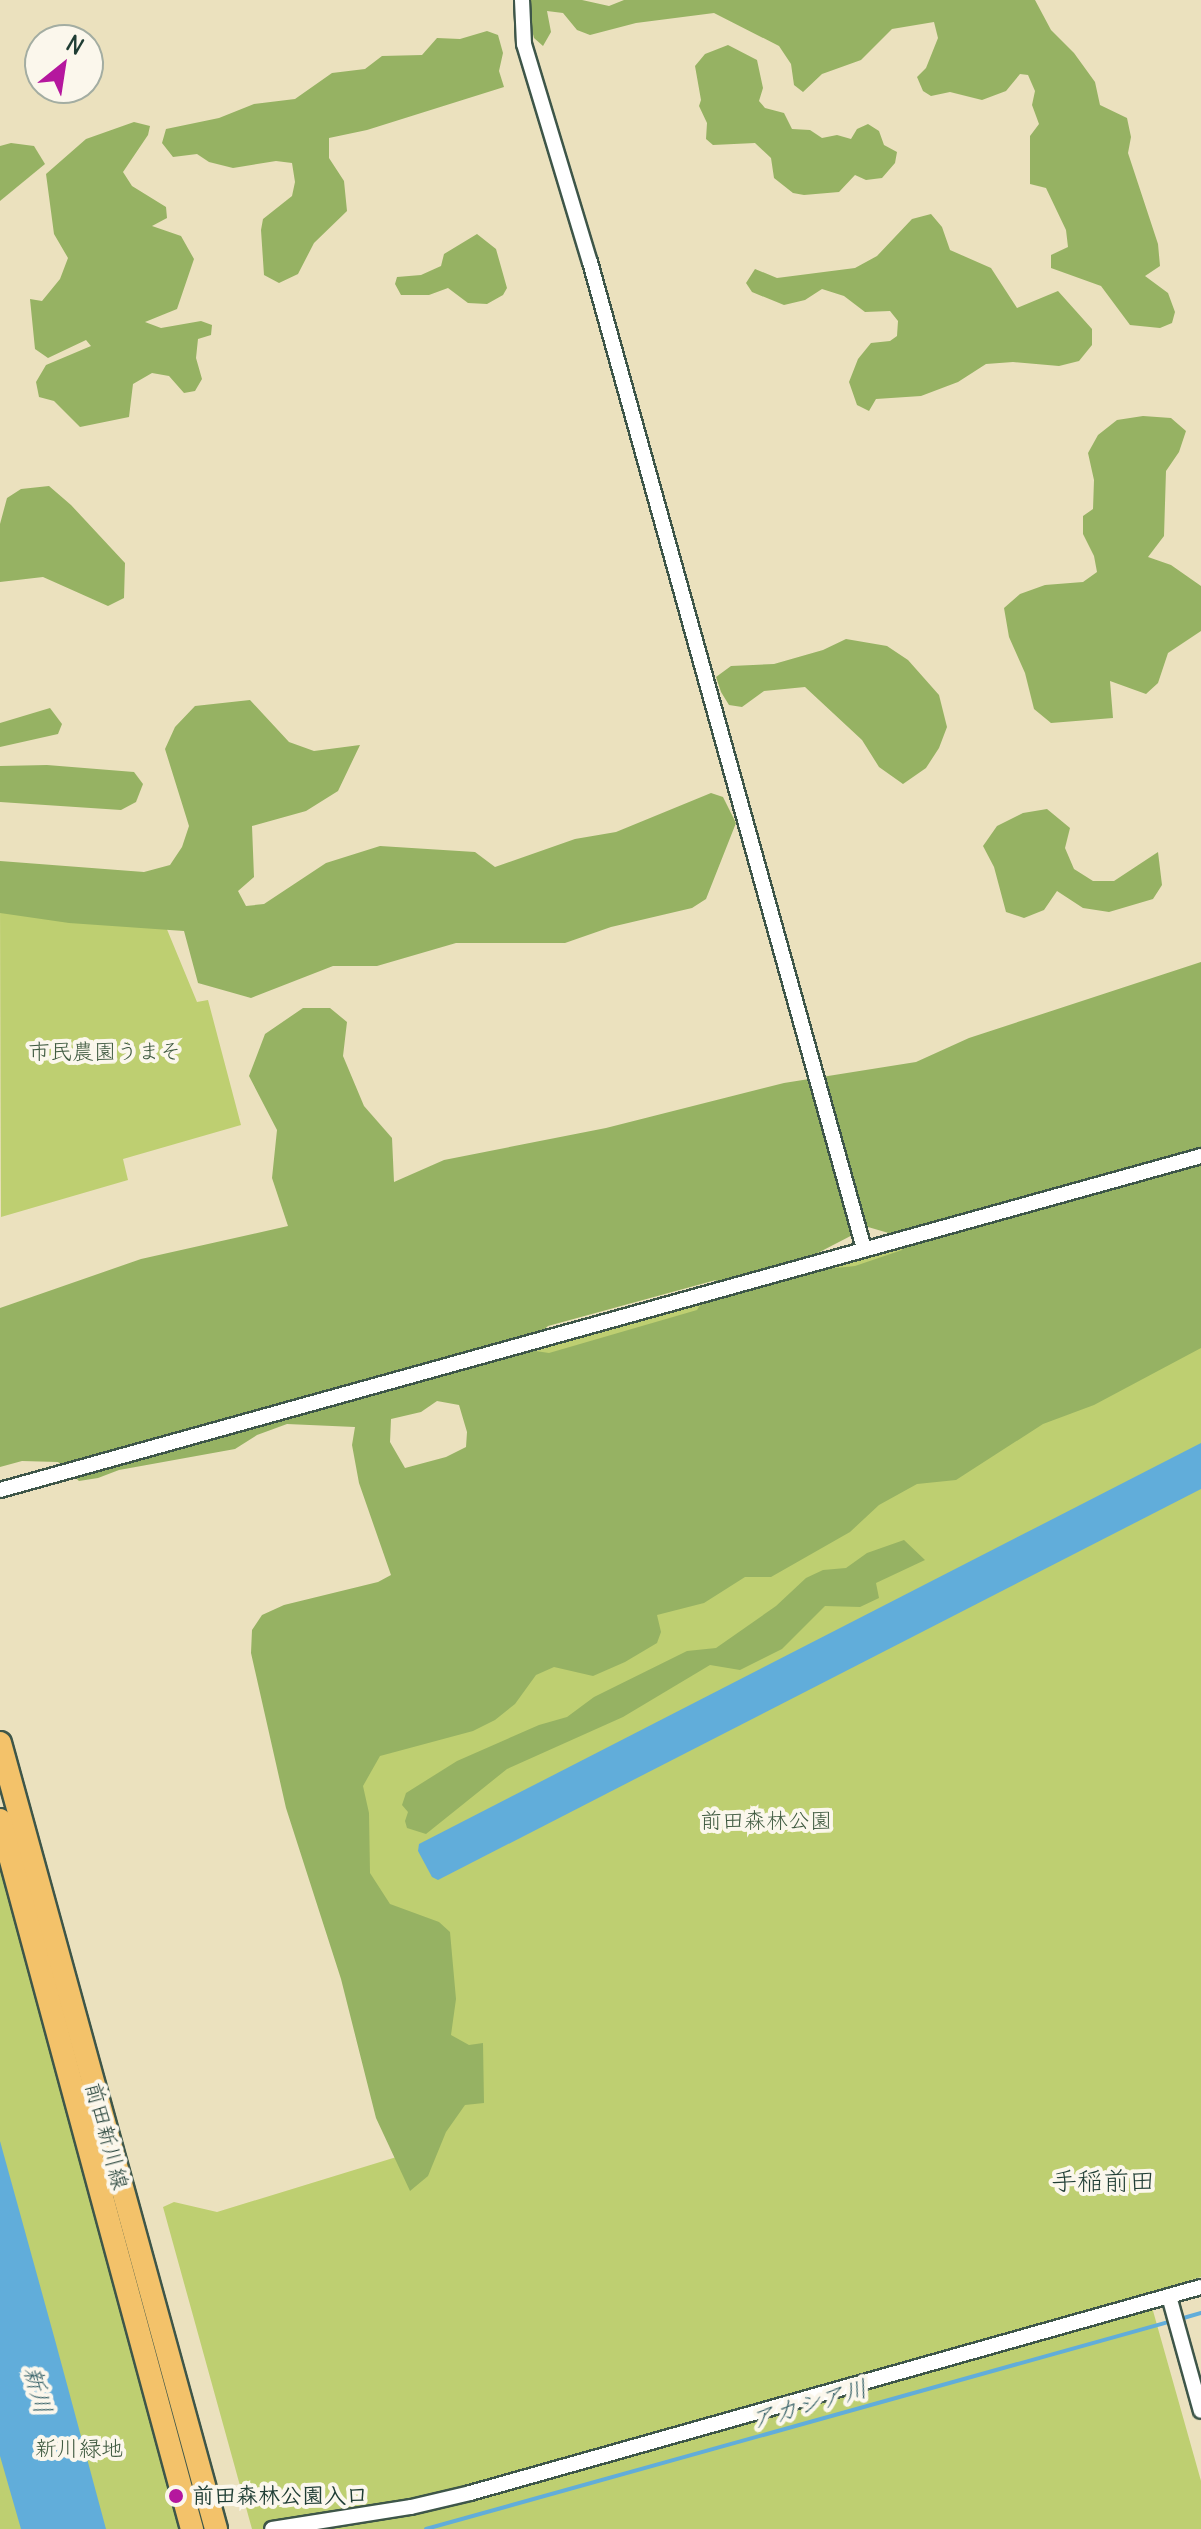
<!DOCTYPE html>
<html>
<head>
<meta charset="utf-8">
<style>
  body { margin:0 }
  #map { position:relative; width:1201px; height:2529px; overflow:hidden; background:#ebe1be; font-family:Delius,"Klee One",sans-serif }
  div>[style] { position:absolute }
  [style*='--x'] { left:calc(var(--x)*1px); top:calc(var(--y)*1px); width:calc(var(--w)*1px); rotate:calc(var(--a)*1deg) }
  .green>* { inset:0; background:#becf71 }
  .forest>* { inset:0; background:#96b263 }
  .water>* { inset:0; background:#61adda }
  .stream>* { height:4px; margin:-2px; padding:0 2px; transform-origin:2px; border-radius:2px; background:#61adda }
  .roads { filter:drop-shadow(2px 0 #3e5649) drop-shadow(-2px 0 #3e5649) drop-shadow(0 2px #3e5649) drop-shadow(0 -2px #3e5649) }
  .minor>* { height:14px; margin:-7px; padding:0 7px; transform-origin:7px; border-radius:7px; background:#fff }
  .primary>* { height:22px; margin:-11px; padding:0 11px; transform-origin:11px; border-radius:11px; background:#f3c26a }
  .dots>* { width:22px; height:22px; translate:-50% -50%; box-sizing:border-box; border:4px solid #fbf7ec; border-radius:50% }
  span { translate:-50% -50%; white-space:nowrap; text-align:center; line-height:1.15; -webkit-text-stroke:8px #fbf7ec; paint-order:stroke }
  .park-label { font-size:22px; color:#3f5a40 }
  .street-label { font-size:22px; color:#1f3d34 }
  .poi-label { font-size:22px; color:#1f3d34; font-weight:700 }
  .left { translate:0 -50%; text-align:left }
  .water-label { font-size:24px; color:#335f66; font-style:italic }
  .quarter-label { font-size:26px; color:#1f3d34 }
  .north { position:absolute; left:24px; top:24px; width:80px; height:80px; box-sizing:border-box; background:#fbf7ec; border:2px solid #a3ada2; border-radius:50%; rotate:30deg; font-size:22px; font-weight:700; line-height:32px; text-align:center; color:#1f3d34 }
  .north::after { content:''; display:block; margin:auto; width:28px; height:36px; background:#b5179e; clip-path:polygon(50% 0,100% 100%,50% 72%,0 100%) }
</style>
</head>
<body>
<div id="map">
  <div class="green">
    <i style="clip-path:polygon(0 901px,166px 927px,197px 1002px,208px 1000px,241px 1125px,123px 1159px,128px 1180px,1px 1217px)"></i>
    <i style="clip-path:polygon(1201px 1164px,1201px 2277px,1148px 2293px,1201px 2481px,1201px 2529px,252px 2529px,163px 2207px,174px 2202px,217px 2212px,403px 2155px,262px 1636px,399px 1586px,491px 1453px,467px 1372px,874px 1247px)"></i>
    <i style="clip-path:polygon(0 1862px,182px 2529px,0 2529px)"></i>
  </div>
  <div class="forest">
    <i style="clip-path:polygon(529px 0,582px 0,609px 6px,624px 0,1035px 0,1051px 30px,1074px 53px,1095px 82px,1100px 105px,1127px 118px,1131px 137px,1128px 153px,1158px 244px,1160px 266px,1145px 276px,1168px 293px,1175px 312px,1172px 323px,1160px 328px,1130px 325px,1101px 286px,1051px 268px,1051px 255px,1068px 247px,1066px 230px,1046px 188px,1030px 184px,1030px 136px,1039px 124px,1032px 105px,1035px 91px,1028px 75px,1020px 74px,1006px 91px,982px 100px,950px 92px,931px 96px,923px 91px,917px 77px,926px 68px,938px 38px,934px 22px,892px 29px,861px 60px,822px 74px,803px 92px,794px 85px,791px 64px,779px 46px,714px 13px,636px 23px,590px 35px,577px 30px,563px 13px,547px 11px,551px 32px,543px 46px,534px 38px,531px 26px)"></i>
    <i style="clip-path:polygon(487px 31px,498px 35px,503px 53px,499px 71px,504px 87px,367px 130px,329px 138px,329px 158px,344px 181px,347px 211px,314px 243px,298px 274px,279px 283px,264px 275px,261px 230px,263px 219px,292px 196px,295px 182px,292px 163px,276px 161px,233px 168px,209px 162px,197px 154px,173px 157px,162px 143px,166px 129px,219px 118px,254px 104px,295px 99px,332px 73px,365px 69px,382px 56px,422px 55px,437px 38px,460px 39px)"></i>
    <i style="clip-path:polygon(728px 45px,757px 60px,763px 88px,759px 101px,765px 108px,784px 113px,792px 129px,810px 130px,822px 138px,837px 135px,851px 139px,857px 129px,868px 124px,879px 131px,884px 145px,897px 152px,895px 163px,882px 178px,866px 180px,855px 175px,839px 192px,804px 195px,793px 193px,774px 178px,771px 158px,755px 143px,713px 145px,706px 139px,707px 123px,699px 106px,701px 100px,695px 66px,705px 54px)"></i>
    <i style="clip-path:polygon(134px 122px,150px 126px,148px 135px,123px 172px,132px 186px,166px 207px,167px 218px,152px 226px,181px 236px,194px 259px,177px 309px,145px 322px,161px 328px,201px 321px,212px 325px,211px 335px,198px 339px,196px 358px,202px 379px,195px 391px,184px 393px,169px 376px,152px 373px,133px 384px,129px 417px,80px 427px,54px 401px,39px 397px,36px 382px,46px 365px,91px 346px,86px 340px,48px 358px,35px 349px,30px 299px,42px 301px,60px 279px,68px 258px,54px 234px,46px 174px,86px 139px)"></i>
    <i style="clip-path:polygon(11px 143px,34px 146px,45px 164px,0 201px,0 146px)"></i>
    <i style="clip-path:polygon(931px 214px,942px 227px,950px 250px,991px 268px,1017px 308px,1058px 291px,1092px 329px,1092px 345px,1079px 361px,1059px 366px,1013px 362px,986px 364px,958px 382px,921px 396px,876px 399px,869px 411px,857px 405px,849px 382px,858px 359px,871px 343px,890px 341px,897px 336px,898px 321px,890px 311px,865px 312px,844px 296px,822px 289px,805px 300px,784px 305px,752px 292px,746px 283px,755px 269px,777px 278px,855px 268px,877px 256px,912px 219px)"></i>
    <i style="clip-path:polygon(477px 234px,496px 249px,507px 288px,503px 295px,487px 304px,468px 303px,448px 288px,429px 295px,401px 295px,395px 284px,397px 277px,421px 275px,441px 266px,444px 254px)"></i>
    <i style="clip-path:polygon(1143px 416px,1171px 418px,1186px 431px,1179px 452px,1166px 471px,1164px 536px,1148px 557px,1171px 565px,1201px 586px,1201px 631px,1168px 653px,1158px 683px,1146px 694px,1110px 681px,1113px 718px,1051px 723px,1034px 709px,1025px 673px,1009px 637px,1004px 608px,1020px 594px,1045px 585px,1083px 582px,1097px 572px,1094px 556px,1083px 534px,1083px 516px,1093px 509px,1094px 480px,1088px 453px,1098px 435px,1117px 420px)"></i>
    <i style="clip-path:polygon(49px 486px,71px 505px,125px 563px,124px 598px,108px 606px,43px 577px,0 582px,0 524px,7px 498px,21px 489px)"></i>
    <i style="clip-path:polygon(846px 639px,887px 646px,908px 660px,939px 695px,947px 727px,939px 748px,926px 768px,903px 784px,879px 767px,862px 740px,805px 687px,764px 691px,742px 707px,729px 705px,721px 692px,716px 677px,731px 666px,774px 664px,823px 650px)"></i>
    <i style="clip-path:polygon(250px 700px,289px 742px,314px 751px,360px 745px,338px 791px,306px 811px,252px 826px,254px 877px,238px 891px,246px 906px,264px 904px,326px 863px,380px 846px,475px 852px,495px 867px,575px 839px,616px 832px,711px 793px,723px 797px,736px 823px,706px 899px,692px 908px,611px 927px,565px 943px,456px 943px,377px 966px,333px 966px,251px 998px,198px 983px,184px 931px,69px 923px,0 913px,0 861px,144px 872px,170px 865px,182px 847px,189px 826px,165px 749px,175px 727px,195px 706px)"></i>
    <i style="clip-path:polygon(50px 708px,62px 724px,58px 734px,0 747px,0 723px)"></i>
    <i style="clip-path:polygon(47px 765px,134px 772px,143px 784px,136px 802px,121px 810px,0 802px,0 766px)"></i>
    <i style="clip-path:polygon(1047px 809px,1070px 828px,1065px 848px,1074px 869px,1093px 881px,1114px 881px,1158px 852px,1162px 885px,1153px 899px,1109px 912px,1083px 908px,1057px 891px,1044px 910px,1024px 918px,1006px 912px,994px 867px,983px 846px,997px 826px,1023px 813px)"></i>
    <i style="clip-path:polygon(evenodd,1201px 962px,1201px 1348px,1094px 1405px,1043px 1424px,956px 1480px,917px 1484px,879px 1505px,850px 1532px,771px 1577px,745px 1577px,704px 1603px,657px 1615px,661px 1632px,657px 1643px,625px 1662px,593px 1676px,554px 1667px,536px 1675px,515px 1704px,495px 1720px,473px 1731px,380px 1756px,363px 1786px,369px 1813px,370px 1873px,390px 1904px,439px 1922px,450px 1932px,456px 1999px,451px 2035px,469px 2045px,483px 2043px,484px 2103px,465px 2105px,446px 2132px,428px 2176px,410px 2191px,376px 2118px,341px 1979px,286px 1808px,251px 1653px,252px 1630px,262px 1615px,284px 1605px,378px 1582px,391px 1575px,359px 1483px,352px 1445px,355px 1427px,287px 1424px,257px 1435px,235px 1449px,119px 1470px,98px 1478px,79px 1481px,58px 1462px,22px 1461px,0 1467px,0 1308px,141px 1259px,288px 1226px,272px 1178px,277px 1130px,249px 1076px,265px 1034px,303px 1008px,330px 1008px,347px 1022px,343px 1056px,364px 1106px,392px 1138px,394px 1182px,444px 1160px,606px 1128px,784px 1083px,916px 1062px,969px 1038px,1201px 962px,868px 1227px,892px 1234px,914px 1231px,902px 1250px,855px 1266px,826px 1269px,808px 1258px,868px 1227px,1201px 962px,716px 1280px,697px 1310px,549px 1353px,522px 1349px,548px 1326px,716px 1280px,1201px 962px,437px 1401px,459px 1405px,467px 1432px,466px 1447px,446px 1457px,405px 1468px,390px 1442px,391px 1419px,421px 1412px,437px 1401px)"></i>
    <i style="clip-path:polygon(904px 1540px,925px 1560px,876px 1583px,879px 1598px,860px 1607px,825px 1606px,782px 1649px,740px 1670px,710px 1665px,623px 1717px,507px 1769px,426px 1834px,407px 1828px,405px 1821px,408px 1812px,402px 1805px,406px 1793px,457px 1761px,539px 1725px,567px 1717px,594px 1697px,687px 1651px,716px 1648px,776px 1606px,806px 1578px,823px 1570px,846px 1568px,867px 1553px)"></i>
  </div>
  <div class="water">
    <i style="clip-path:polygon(1201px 1443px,1201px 1489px,438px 1880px,432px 1877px,418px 1851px,419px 1844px)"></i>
    <i style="clip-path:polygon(0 2141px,55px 2340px,106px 2529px,21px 2529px,0 2456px)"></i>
  </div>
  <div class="stream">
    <i style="--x:1180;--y:2319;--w:22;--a:-16"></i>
    <i style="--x:426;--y:2529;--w:774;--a:-15.58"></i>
  </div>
  <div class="roads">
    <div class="minor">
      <i style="--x:522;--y:0;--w:44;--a:87.4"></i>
      <i style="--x:524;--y:44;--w:228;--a:73.2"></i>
      <i style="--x:590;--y:262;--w:1024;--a:74.48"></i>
      <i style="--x:0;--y:1490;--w:1247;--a:-15.54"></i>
      <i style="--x:1169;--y:2296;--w:119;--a:74.5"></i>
      <i style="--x:272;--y:2529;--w:141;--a:-9"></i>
      <i style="--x:411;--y:2507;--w:61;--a:-13.3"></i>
      <i style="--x:470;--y:2493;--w:759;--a:-15.74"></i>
    </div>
    <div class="primary">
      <i style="--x:0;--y:1743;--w:815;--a:74.63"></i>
      <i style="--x:0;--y:1820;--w:735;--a:74.85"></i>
    </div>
  </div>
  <div class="dots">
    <i style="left:176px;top:2496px;background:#b5179e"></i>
  </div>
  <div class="park-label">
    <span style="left:105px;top:1052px">市民農園うまそ</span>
    <span style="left:766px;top:1821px">前田森林公園</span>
    <span style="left:79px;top:2449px">新川緑地</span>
  </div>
  <div class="street-label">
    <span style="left:107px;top:2136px;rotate:75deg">前田新川線</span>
  </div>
  <div class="poi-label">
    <span class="left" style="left:192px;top:2496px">前田森林公園入口</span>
  </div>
  <div class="water-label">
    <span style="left:38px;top:2390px;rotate:75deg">新川</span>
    <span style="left:809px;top:2404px;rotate:-16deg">アカシア川</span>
  </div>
  <div class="quarter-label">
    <span style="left:1103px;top:2181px">手稲前田</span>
  </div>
  <div class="north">N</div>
</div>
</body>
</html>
